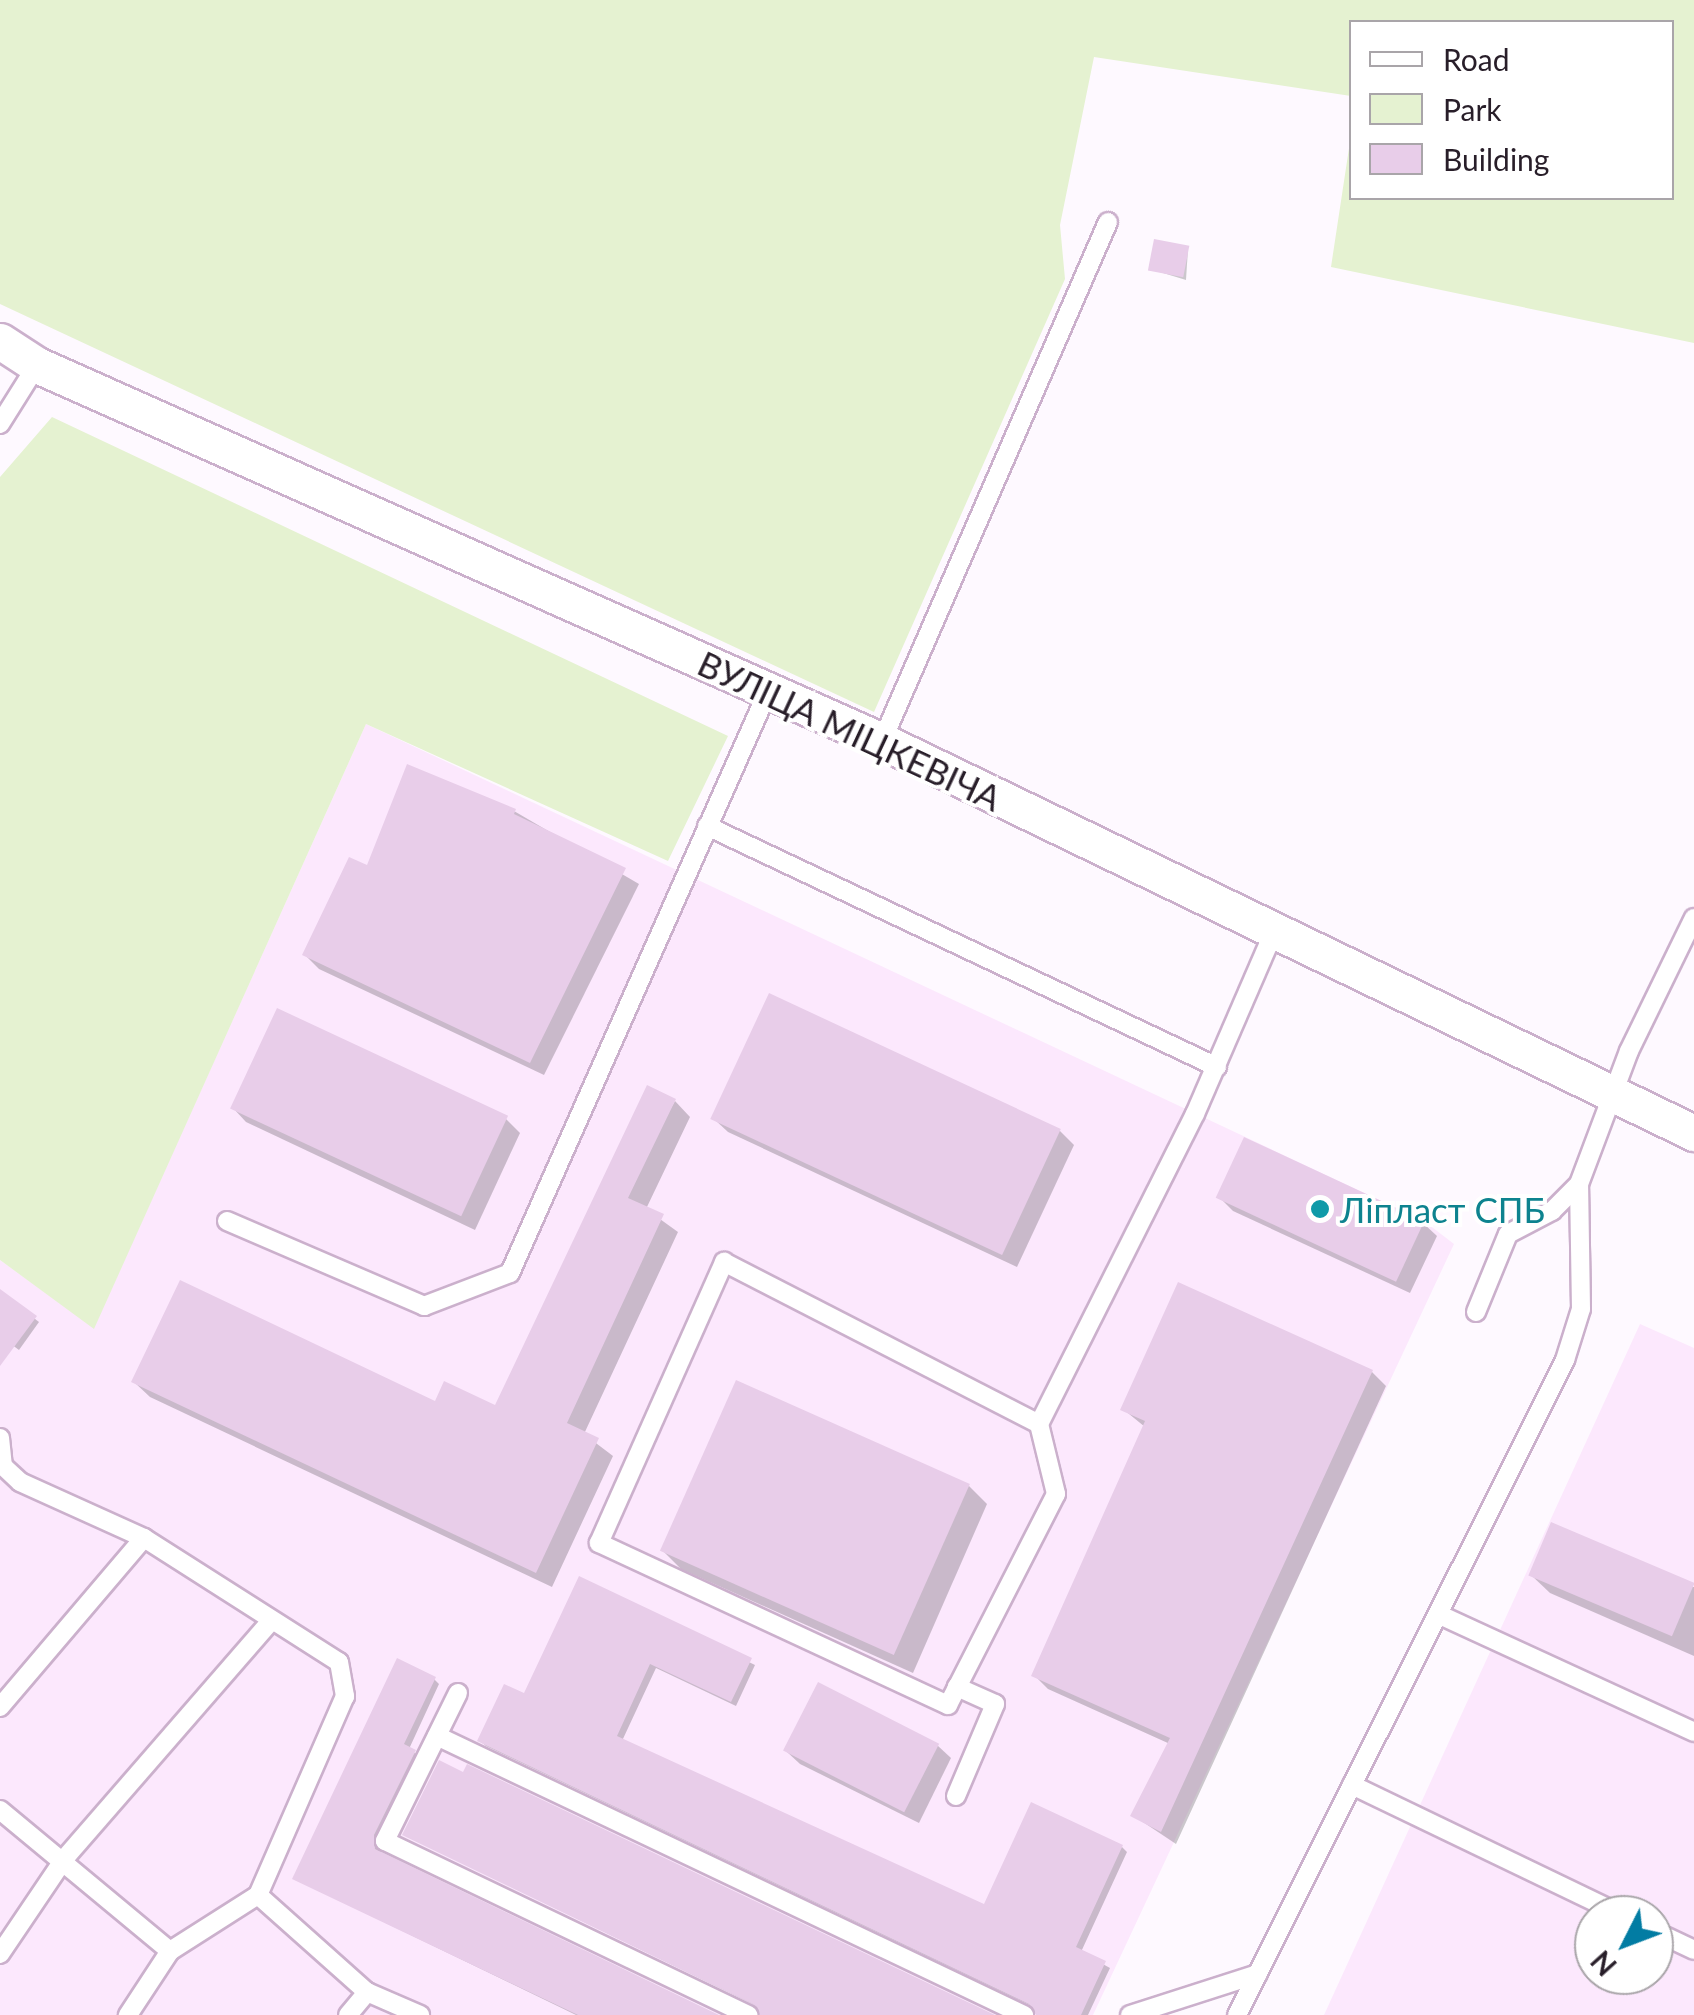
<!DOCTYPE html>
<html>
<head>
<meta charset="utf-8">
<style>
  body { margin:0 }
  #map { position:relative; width:1694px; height:2015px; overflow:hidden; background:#fef9ff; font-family:Lato,sans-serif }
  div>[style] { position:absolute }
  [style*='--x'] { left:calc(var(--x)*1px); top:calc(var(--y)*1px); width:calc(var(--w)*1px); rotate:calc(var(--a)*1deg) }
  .built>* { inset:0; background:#fce8fd }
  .green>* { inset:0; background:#e5f2d1 }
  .shadow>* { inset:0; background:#0003 }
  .building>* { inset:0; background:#e8cde9; transform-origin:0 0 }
  .roads { filter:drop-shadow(2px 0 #cbb0cc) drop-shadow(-2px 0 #cbb0cc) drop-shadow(0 2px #cbb0cc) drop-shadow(0 -2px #cbb0cc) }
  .service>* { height:18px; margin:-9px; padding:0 9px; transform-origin:9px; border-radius:9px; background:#fff }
  .minor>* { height:35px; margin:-17.5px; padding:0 17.5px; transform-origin:17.5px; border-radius:17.5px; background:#fff }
  .dots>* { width:28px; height:28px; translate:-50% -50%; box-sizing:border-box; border:5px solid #fff; border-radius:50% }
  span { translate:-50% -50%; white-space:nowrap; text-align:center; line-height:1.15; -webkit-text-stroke:8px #fff; paint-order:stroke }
  .street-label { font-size:35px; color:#281e29 }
  .culture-label { font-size:35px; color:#0d838f }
  .left { translate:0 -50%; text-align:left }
  .legend { position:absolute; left:1349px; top:20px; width:325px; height:180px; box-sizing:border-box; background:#fff; border:2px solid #a9a5a9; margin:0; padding:12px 18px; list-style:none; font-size:30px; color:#281e29 }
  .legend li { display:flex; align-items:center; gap:20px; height:50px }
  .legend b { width:50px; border:2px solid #a9a5a9 }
  .north { position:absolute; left:1574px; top:1895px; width:100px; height:100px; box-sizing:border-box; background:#fff; border:2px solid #a9a5a9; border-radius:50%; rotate:228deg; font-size:28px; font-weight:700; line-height:40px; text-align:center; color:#281e29 }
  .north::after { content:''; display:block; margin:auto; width:35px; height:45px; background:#027ca3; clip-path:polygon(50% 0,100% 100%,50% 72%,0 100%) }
</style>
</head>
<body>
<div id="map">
  <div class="built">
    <i style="clip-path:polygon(366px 724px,1424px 1221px,1454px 1244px,1093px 2015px,0 2015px,0 1260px,94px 1328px)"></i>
    <i style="clip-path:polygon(evenodd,1640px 1324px,1694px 1348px,1694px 2015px,1324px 2015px,1640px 1324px,1594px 1915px,1654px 1915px,1654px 1975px,1594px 1975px,1594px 1915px)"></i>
  </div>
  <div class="green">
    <i style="clip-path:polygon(0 0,1694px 0,1694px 343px,1331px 267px,1351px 135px,1352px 198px,1672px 198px,1672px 22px,1352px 22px,1351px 96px,1094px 57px,1060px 225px,1065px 279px,874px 712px,0 304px)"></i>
    <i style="clip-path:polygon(52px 417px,728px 736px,668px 861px,366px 724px,94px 1329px,0 1260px,0 477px)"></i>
  </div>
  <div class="shadow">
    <i style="clip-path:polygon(1188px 249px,1186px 280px,1150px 269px)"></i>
    <i style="clip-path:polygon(514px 811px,639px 884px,544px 1075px,319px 969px,305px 955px,368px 868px)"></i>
    <i style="clip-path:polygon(675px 1101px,690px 1117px,646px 1209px,678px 1232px,584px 1434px,613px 1456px,552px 1587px,150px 1397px,134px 1382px,496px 1408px)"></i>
    <i style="clip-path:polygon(233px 1108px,506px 1119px,520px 1133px,475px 1230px,246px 1122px)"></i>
    <i style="clip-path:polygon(714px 1119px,1060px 1131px,1074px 1145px,1017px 1267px,728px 1132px)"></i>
    <i style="clip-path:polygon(1219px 1197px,1423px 1223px,1437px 1236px,1410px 1293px,1233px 1211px)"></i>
    <i style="clip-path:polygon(0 1292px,39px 1322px,19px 1350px,0 1336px)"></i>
    <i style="clip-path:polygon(1372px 1372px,1386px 1386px,1176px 1844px,1134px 1816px,1170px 1744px,1048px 1689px,1034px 1675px,1145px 1427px,1123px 1409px)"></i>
    <i style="clip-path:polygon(969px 1486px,987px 1504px,913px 1673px,681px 1569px,663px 1551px)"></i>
    <i style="clip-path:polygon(1531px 1575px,1694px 1587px,1694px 1656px,1550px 1593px)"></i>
    <i style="clip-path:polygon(580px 1580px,755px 1665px,736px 1706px,656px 1668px,622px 1741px,985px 1908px,1122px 1847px,1127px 1852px,1081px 1952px,1110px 1968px,1088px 2015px,1039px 2015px,1034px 2007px,486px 1746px,480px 1741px,525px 1697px)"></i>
    <i style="clip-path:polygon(434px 1679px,439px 1684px,409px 1749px,420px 1757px,378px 1842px,379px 1853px,714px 2015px,576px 2015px,295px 1879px)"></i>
    <i style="clip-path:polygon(937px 1745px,951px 1758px,919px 1823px,800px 1764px,786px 1751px)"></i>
    <i style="clip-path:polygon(405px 1835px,989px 2015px,761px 2015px,757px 2006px)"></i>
  </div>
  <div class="building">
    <i style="left:1154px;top:239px;width:36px;height:32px;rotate:11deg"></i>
    <i style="clip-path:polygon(407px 764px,516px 809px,514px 814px,626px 868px,530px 1063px,302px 955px,349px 857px,367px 865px)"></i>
    <i style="left:769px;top:993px;width:322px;height:139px;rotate:25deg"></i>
    <i style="left:277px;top:1008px;width:255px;height:111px;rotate:25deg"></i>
    <i style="clip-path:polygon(647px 1085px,676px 1099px,628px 1198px,664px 1214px,567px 1423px,599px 1438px,536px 1573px,131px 1382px,180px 1280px,435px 1401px,444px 1381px,495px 1405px)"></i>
    <i style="left:1244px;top:1137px;width:199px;height:67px;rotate:25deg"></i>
    <i style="clip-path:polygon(1178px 1282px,1373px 1370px,1161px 1832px,1130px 1816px,1170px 1738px,1031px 1676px,1145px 1421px,1120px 1410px)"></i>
    <i style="clip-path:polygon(0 1289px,37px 1316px,0 1366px)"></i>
    <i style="left:736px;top:1380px;width:256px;height:187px;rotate:24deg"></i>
    <i style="left:1551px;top:1522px;width:156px;height:58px;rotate:23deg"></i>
    <i style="clip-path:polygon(579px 1576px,752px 1658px,731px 1702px,650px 1664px,617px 1736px,984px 1904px,1031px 1802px,1123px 1845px,1076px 1947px,1106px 1961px,1081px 2015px,1036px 2015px,1029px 2004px,477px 1741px,504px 1684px,524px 1693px)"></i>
    <i style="clip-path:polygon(397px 1658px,436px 1677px,404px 1744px,416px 1750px,374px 1835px,375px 1849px,719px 2015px,578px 2015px,292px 1879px)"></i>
    <i style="left:818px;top:1682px;width:136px;height:77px;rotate:27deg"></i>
    <i style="clip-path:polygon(439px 1760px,463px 1772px,467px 1764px,995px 2015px,760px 2015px,753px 2004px,402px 1835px)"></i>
  </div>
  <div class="roads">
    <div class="service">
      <i style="--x:0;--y:424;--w:70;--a:-57.9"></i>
      <i style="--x:882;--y:741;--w:566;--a:-66.47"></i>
      <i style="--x:707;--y:826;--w:564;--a:25.29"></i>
      <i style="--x:227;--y:1221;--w:215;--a:23.3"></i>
      <i style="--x:424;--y:1306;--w:92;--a:-21"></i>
      <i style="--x:510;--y:1273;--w:637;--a:-66.09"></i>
      <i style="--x:724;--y:1262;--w:354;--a:27.2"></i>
      <i style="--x:1039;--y:1424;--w:72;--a:76.3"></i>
      <i style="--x:1056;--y:1494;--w:237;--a:117.1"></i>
      <i style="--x:948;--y:1705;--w:385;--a:-155.1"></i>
      <i style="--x:599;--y:1543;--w:308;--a:-66"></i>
      <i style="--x:1476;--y:1312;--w:84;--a:-67.7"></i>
      <i style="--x:1508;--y:1234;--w:50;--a:-27.6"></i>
      <i style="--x:1552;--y:1211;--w:38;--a:-45"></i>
      <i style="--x:1039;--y:1424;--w:347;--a:-63.3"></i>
      <i style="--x:1195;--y:1114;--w:196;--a:-66.6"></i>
      <i style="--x:0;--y:1438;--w:28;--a:84"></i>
      <i style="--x:3;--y:1466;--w:23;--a:43"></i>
      <i style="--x:20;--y:1482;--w:136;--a:24.3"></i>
      <i style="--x:144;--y:1538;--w:231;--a:32.5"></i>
      <i style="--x:339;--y:1662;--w:35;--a:80"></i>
      <i style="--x:345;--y:1696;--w:217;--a:113.6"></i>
      <i style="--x:258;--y:1895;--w:104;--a:147.5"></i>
      <i style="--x:170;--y:1951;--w:77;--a:123.3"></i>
      <i style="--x:1440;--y:1615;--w:280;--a:24.7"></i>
      <i style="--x:458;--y:1693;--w:165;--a:116.3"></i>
      <i style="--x:385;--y:1841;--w:403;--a:25.6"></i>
      <i style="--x:0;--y:1707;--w:222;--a:-49.6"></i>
      <i style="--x:437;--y:1736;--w:650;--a:25.42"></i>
      <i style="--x:1352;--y:1785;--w:300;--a:25.7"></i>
      <i style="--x:956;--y:1796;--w:100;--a:-67"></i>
      <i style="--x:995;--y:1704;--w:42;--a:-155.9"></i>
      <i style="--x:0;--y:1810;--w:221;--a:39.7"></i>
      <i style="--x:258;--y:1895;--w:146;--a:41.7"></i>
      <i style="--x:367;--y:1992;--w:58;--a:23.5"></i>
      <i style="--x:1654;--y:1931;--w:44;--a:25.4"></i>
      <i style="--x:0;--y:1954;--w:115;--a:-56"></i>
      <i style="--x:64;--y:1859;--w:313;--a:-49"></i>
      <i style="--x:348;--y:2015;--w:30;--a:-50"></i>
      <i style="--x:1130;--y:2015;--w:134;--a:-17.8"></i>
      <i style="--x:1237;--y:2015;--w:733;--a:-63.4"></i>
      <i style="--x:1565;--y:1360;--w:53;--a:-72.6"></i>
      <i style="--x:1581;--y:1309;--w:125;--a:-90.9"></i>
      <i style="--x:1579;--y:1184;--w:142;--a:-69.4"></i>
      <i style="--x:1629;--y:1051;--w:148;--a:-64"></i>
    </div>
    <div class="minor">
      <i style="--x:0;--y:341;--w:44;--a:33"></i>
      <i style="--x:37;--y:365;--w:925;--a:23.99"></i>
      <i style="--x:882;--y:741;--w:902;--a:25.77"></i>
    </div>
  </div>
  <div class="dots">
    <i style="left:1320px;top:1209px;background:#0f9aa8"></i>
  </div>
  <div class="street-label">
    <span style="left:850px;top:730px;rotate:25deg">ВУЛІЦА МІЦКЕВІЧА</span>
  </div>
  <div class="culture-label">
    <span class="left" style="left:1340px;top:1209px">Ліпласт СПБ</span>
  </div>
  <ul class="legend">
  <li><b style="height:12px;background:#fff"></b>Road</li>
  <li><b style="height:28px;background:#e5f2d1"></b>Park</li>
  <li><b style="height:28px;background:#e8cde9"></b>Building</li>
  </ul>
  <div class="north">N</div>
</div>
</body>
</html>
